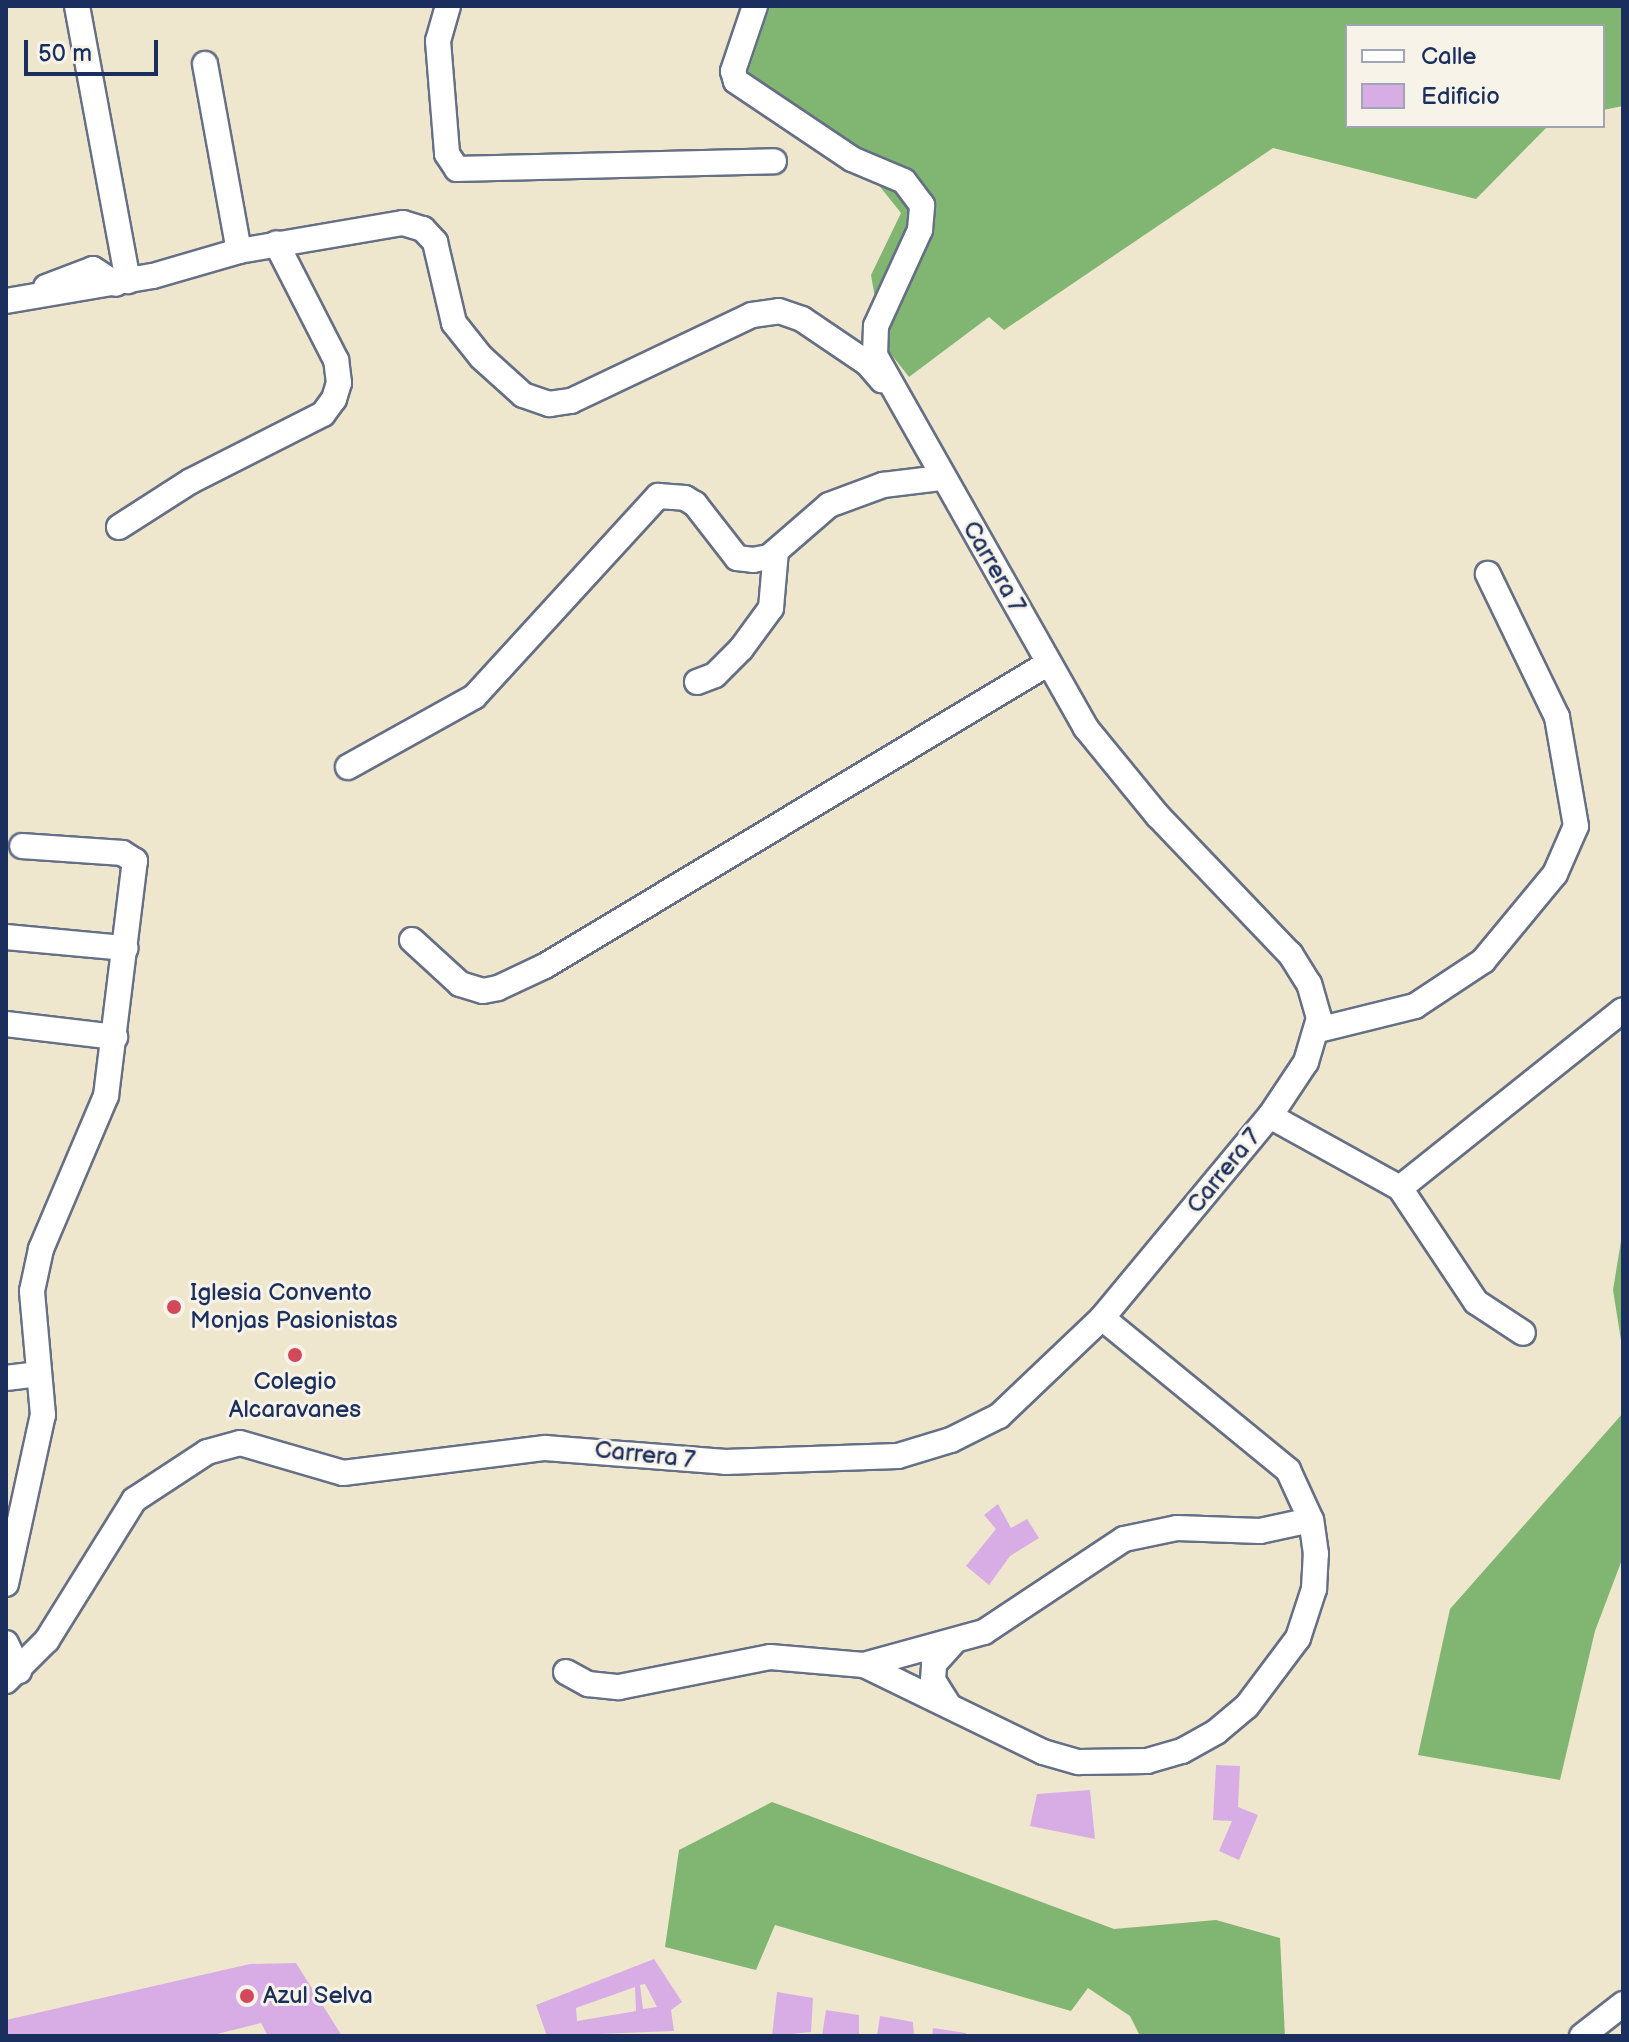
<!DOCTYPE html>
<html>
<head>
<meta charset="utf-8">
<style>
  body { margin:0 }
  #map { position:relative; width:1629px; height:2042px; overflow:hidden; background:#eee7cd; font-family:"Balsamiq Sans",sans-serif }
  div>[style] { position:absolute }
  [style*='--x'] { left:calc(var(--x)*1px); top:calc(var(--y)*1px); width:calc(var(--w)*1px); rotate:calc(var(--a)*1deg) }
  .forest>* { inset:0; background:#81b672 }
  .building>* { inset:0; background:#d8ade5 }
  .roads { filter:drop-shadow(2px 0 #656f85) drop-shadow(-2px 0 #656f85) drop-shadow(0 2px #656f85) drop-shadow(0 -2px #656f85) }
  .minor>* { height:24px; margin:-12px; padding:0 12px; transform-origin:12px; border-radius:12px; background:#fff }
  .dots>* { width:22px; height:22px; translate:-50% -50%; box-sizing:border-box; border:4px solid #f7f3e8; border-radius:50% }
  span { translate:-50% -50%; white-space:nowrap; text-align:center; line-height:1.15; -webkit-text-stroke:6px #f7f3e8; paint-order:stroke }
  .street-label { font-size:24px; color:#1b2f5e }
  .poi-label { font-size:24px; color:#1b2f5e }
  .left { translate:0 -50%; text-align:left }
  .frame { position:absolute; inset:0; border:8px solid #1b2f5e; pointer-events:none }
  .legend { position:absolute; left:1345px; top:24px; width:260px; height:104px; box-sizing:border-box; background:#f7f3e8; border:2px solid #9fa5b1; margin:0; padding:10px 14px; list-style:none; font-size:24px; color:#1b2f5e }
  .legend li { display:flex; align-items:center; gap:16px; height:40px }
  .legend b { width:40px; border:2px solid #9fa5b1 }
  .scale { position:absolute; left:24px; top:40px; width:134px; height:36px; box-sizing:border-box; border:4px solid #1b2f5e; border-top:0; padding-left:10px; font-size:24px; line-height:28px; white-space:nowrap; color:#1b2f5e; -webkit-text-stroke:6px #f7f3e8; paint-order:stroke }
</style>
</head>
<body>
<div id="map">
  <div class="forest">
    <i style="clip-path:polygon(770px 6px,1623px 6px,1623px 106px,1603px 110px,1603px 26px,1347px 26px,1347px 126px,1548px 126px,1476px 199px,1273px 148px,1004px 330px,989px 317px,909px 377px,883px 344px,871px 275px,901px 213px,877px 183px,747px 75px)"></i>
    <i style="clip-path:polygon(1623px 1229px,1623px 1353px,1613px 1290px)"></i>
    <i style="clip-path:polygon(1623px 1413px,1623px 1557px,1595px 1631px,1560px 1780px,1418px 1755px,1450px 1609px)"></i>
    <i style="clip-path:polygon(772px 1802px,1114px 1929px,1216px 1920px,1280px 1938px,1285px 2036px,1140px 2036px,1130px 2016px,1088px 1988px,1071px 2011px,775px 1925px,756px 1970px,665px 1947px,679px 1850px)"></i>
  </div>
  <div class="building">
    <i style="clip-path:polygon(998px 1504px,1011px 1528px,1027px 1519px,1039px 1538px,1010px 1556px,989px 1585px,966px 1566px,996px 1529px,984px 1515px)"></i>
    <i style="clip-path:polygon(1216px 1765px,1240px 1766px,1238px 1807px,1258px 1815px,1239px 1860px,1219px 1851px,1232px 1821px,1213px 1820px)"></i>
    <i style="clip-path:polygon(1090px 1790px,1095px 1839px,1030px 1826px,1037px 1794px)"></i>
    <i style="clip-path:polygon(evenodd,654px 1959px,682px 2002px,671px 2010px,674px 2031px,547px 2036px,536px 2005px,654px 1959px,645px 1984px,657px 2007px,643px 2009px,640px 1985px,645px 1984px,654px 1959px,635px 1987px,636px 2011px,577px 2021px,576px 2008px,635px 1987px)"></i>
    <i style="clip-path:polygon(296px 1963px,342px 2036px,268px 2036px,261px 2023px,209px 2036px,6px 2036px,6px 2020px,250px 1964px)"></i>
    <i style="clip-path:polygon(777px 1992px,813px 1998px,811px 2032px,772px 2036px)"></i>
    <i style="clip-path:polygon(826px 2010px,859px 2015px,859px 2036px,822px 2036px)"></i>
    <i style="clip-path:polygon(880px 2016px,913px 2022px,914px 2036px,877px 2036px)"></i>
    <i style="clip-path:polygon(933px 2028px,966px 2033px,965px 2036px,932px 2036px)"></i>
  </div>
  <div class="roads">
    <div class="minor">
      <i style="--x:77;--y:6;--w:280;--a:79.5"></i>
      <i style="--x:448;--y:6;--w:36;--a:106"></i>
      <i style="--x:438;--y:41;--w:113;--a:85.4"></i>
      <i style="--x:447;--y:154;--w:18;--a:56"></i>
      <i style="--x:457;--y:169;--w:317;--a:-1.4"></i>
      <i style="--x:205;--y:64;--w:190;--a:79.7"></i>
      <i style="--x:46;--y:287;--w:50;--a:-21"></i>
      <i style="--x:93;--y:269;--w:27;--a:33"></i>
      <i style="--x:6;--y:301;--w:149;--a:-9.7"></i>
      <i style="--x:153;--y:276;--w:90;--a:-16.2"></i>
      <i style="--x:239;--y:251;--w:166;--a:-9.7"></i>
      <i style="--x:403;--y:223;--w:21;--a:17"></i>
      <i style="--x:423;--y:229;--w:18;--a:47"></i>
      <i style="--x:435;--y:242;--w:83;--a:76.8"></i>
      <i style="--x:454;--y:323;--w:43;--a:51.5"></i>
      <i style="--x:481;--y:357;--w:57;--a:42.1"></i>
      <i style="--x:523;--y:395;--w:28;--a:19"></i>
      <i style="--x:549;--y:404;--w:22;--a:-8"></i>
      <i style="--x:571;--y:401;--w:200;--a:-25.4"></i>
      <i style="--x:752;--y:315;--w:27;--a:-8"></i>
      <i style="--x:779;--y:311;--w:24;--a:19"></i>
      <i style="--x:802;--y:319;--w:78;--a:34.1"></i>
      <i style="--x:867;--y:363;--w:23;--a:49"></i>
      <i style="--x:119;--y:527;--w:85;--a:-32.6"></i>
      <i style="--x:191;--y:481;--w:148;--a:-26.9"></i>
      <i style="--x:323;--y:414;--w:19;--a:-54"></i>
      <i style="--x:334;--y:399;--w:17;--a:-73"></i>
      <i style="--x:339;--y:383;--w:23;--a:-97"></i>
      <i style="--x:336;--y:360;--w:131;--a:-117.1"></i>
      <i style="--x:697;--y:682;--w:19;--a:-21"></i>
      <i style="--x:715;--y:675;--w:37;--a:-45"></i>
      <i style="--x:741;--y:649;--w:51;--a:-53.8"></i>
      <i style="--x:771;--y:608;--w:57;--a:-85"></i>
      <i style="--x:348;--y:767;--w:144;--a:-29.1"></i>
      <i style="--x:474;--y:697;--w:273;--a:-47.5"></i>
      <i style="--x:658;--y:496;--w:27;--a:4"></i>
      <i style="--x:685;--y:498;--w:12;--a:31"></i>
      <i style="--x:695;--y:504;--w:68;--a:52.1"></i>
      <i style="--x:737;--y:558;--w:16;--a:7"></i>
      <i style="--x:753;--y:560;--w:16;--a:-11"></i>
      <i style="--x:769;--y:557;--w:79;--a:-40.9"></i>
      <i style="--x:829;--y:505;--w:58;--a:-20.3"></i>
      <i style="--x:883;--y:485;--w:58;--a:-6.9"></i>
      <i style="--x:6;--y:937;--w:120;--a:5.3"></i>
      <i style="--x:412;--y:940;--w:65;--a:42.5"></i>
      <i style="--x:460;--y:984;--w:24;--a:17"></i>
      <i style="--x:483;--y:991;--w:15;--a:-11"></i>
      <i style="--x:498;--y:988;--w:52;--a:-25.1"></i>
      <i style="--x:545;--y:966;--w:586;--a:-31.03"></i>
      <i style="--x:6;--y:1024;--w:110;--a:6.8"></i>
      <i style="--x:1318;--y:1030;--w:100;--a:-13.9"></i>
      <i style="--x:1415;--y:1006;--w:82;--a:-33.5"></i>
      <i style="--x:1483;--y:961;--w:113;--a:-50.4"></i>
      <i style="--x:1555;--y:874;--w:52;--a:-66.4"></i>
      <i style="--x:1576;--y:826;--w:111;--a:-99.9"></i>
      <i style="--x:1557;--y:717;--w:159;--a:-115.8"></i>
      <i style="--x:1270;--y:1116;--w:149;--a:29"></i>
      <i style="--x:1400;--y:1188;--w:137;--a:56.3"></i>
      <i style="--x:1476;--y:1302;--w:56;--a:33.4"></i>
      <i style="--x:1400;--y:1188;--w:285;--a:-38.6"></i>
      <i style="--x:6;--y:1378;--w:33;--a:-7"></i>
      <i style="--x:6;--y:1584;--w:173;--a:-77.7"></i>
      <i style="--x:43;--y:1415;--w:124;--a:-95.1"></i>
      <i style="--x:32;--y:1291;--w:43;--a:-77.9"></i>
      <i style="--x:41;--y:1249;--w:166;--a:-67"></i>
      <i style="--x:106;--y:1096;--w:237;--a:-83"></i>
      <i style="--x:135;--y:861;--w:15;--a:-148"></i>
      <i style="--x:122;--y:853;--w:100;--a:-176"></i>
      <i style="--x:6;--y:1643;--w:31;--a:65"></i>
      <i style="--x:864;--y:1665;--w:124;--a:-15.4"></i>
      <i style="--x:984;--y:1632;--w:168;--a:-33.6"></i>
      <i style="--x:1124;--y:1539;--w:54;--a:-11.7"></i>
      <i style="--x:1177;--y:1528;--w:83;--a:2.1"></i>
      <i style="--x:1260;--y:1531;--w:52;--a:-12.2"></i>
      <i style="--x:566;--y:1672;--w:25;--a:29"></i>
      <i style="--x:588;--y:1684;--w:31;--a:6"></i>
      <i style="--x:619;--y:1687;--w:154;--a:-11.2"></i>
      <i style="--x:770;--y:1657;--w:94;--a:4.9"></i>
      <i style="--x:864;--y:1665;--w:199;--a:25.9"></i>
      <i style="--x:1043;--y:1752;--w:37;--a:16"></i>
      <i style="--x:1079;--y:1762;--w:68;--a:-0.8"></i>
      <i style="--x:1147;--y:1761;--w:36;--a:-16"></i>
      <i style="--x:1182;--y:1751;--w:39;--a:-29"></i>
      <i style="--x:1216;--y:1732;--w:40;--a:-40"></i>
      <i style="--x:1247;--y:1706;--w:85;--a:-53.1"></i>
      <i style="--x:1298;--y:1638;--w:52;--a:-71.9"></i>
      <i style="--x:1314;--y:1589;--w:35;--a:-87"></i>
      <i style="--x:1316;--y:1554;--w:34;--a:-98"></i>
      <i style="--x:1311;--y:1520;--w:55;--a:-114.7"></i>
      <i style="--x:1288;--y:1470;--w:240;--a:-140.7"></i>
      <i style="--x:6;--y:1681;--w:58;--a:-45"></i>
      <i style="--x:47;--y:1640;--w:165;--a:-58.1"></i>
      <i style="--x:134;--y:1500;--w:87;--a:-33.3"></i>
      <i style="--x:207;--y:1452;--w:34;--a:-15"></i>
      <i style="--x:240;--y:1443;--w:107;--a:16.2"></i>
      <i style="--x:343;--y:1473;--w:204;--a:-7.1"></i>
      <i style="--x:545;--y:1448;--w:181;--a:4.4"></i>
      <i style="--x:725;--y:1462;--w:173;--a:-2"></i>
      <i style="--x:898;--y:1456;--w:55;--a:-16.8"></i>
      <i style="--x:951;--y:1440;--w:54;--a:-26.6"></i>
      <i style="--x:999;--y:1416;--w:142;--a:-43.6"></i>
      <i style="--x:1102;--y:1318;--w:263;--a:-50.3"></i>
      <i style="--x:1270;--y:1116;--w:65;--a:-56.3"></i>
      <i style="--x:1306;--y:1062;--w:46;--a:-73.5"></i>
      <i style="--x:1319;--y:1018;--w:35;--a:-106"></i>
      <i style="--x:1309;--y:984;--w:36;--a:-122"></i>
      <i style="--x:1290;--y:954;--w:191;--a:-133.7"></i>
      <i style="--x:1158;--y:816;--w:114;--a:-129.3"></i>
      <i style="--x:1086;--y:728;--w:429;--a:-119.5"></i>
      <i style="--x:875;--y:355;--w:29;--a:-88"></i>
      <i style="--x:876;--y:326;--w:106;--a:-65.4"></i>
      <i style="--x:920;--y:230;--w:25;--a:-85"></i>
      <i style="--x:922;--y:205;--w:30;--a:-127"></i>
      <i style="--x:904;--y:181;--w:56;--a:-157.1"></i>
      <i style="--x:852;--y:159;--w:140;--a:-146.1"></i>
      <i style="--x:736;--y:81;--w:10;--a:-107"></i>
      <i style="--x:733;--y:71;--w:69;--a:-71.3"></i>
      <i style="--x:948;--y:1704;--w:28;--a:-122"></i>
      <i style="--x:933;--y:1680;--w:16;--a:-86"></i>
      <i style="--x:934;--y:1664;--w:27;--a:-48"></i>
      <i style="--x:1582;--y:2036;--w:52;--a:-38"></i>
    </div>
  </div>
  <div class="dots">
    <i style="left:174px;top:1307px;background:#d1495b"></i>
    <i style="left:295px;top:1355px;background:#d1495b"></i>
    <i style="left:247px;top:1996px;background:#d1495b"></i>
  </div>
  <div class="street-label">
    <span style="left:994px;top:567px;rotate:60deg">Carrera 7</span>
    <span style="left:1224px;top:1171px;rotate:-51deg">Carrera 7</span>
    <span style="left:645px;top:1455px;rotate:6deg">Carrera 7</span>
  </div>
  <div class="poi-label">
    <span class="left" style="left:190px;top:1307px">Iglesia Convento<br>Monjas Pasionistas</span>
    <span style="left:295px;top:1396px">Colegio<br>Alcaravanes</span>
    <span class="left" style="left:263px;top:1996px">Azul Selva</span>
  </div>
  <div class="frame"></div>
  <ul class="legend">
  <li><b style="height:10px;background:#fff"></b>Calle</li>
  <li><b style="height:22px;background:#d8ade5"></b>Edificio</li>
  </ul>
  <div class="scale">50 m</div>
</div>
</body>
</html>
